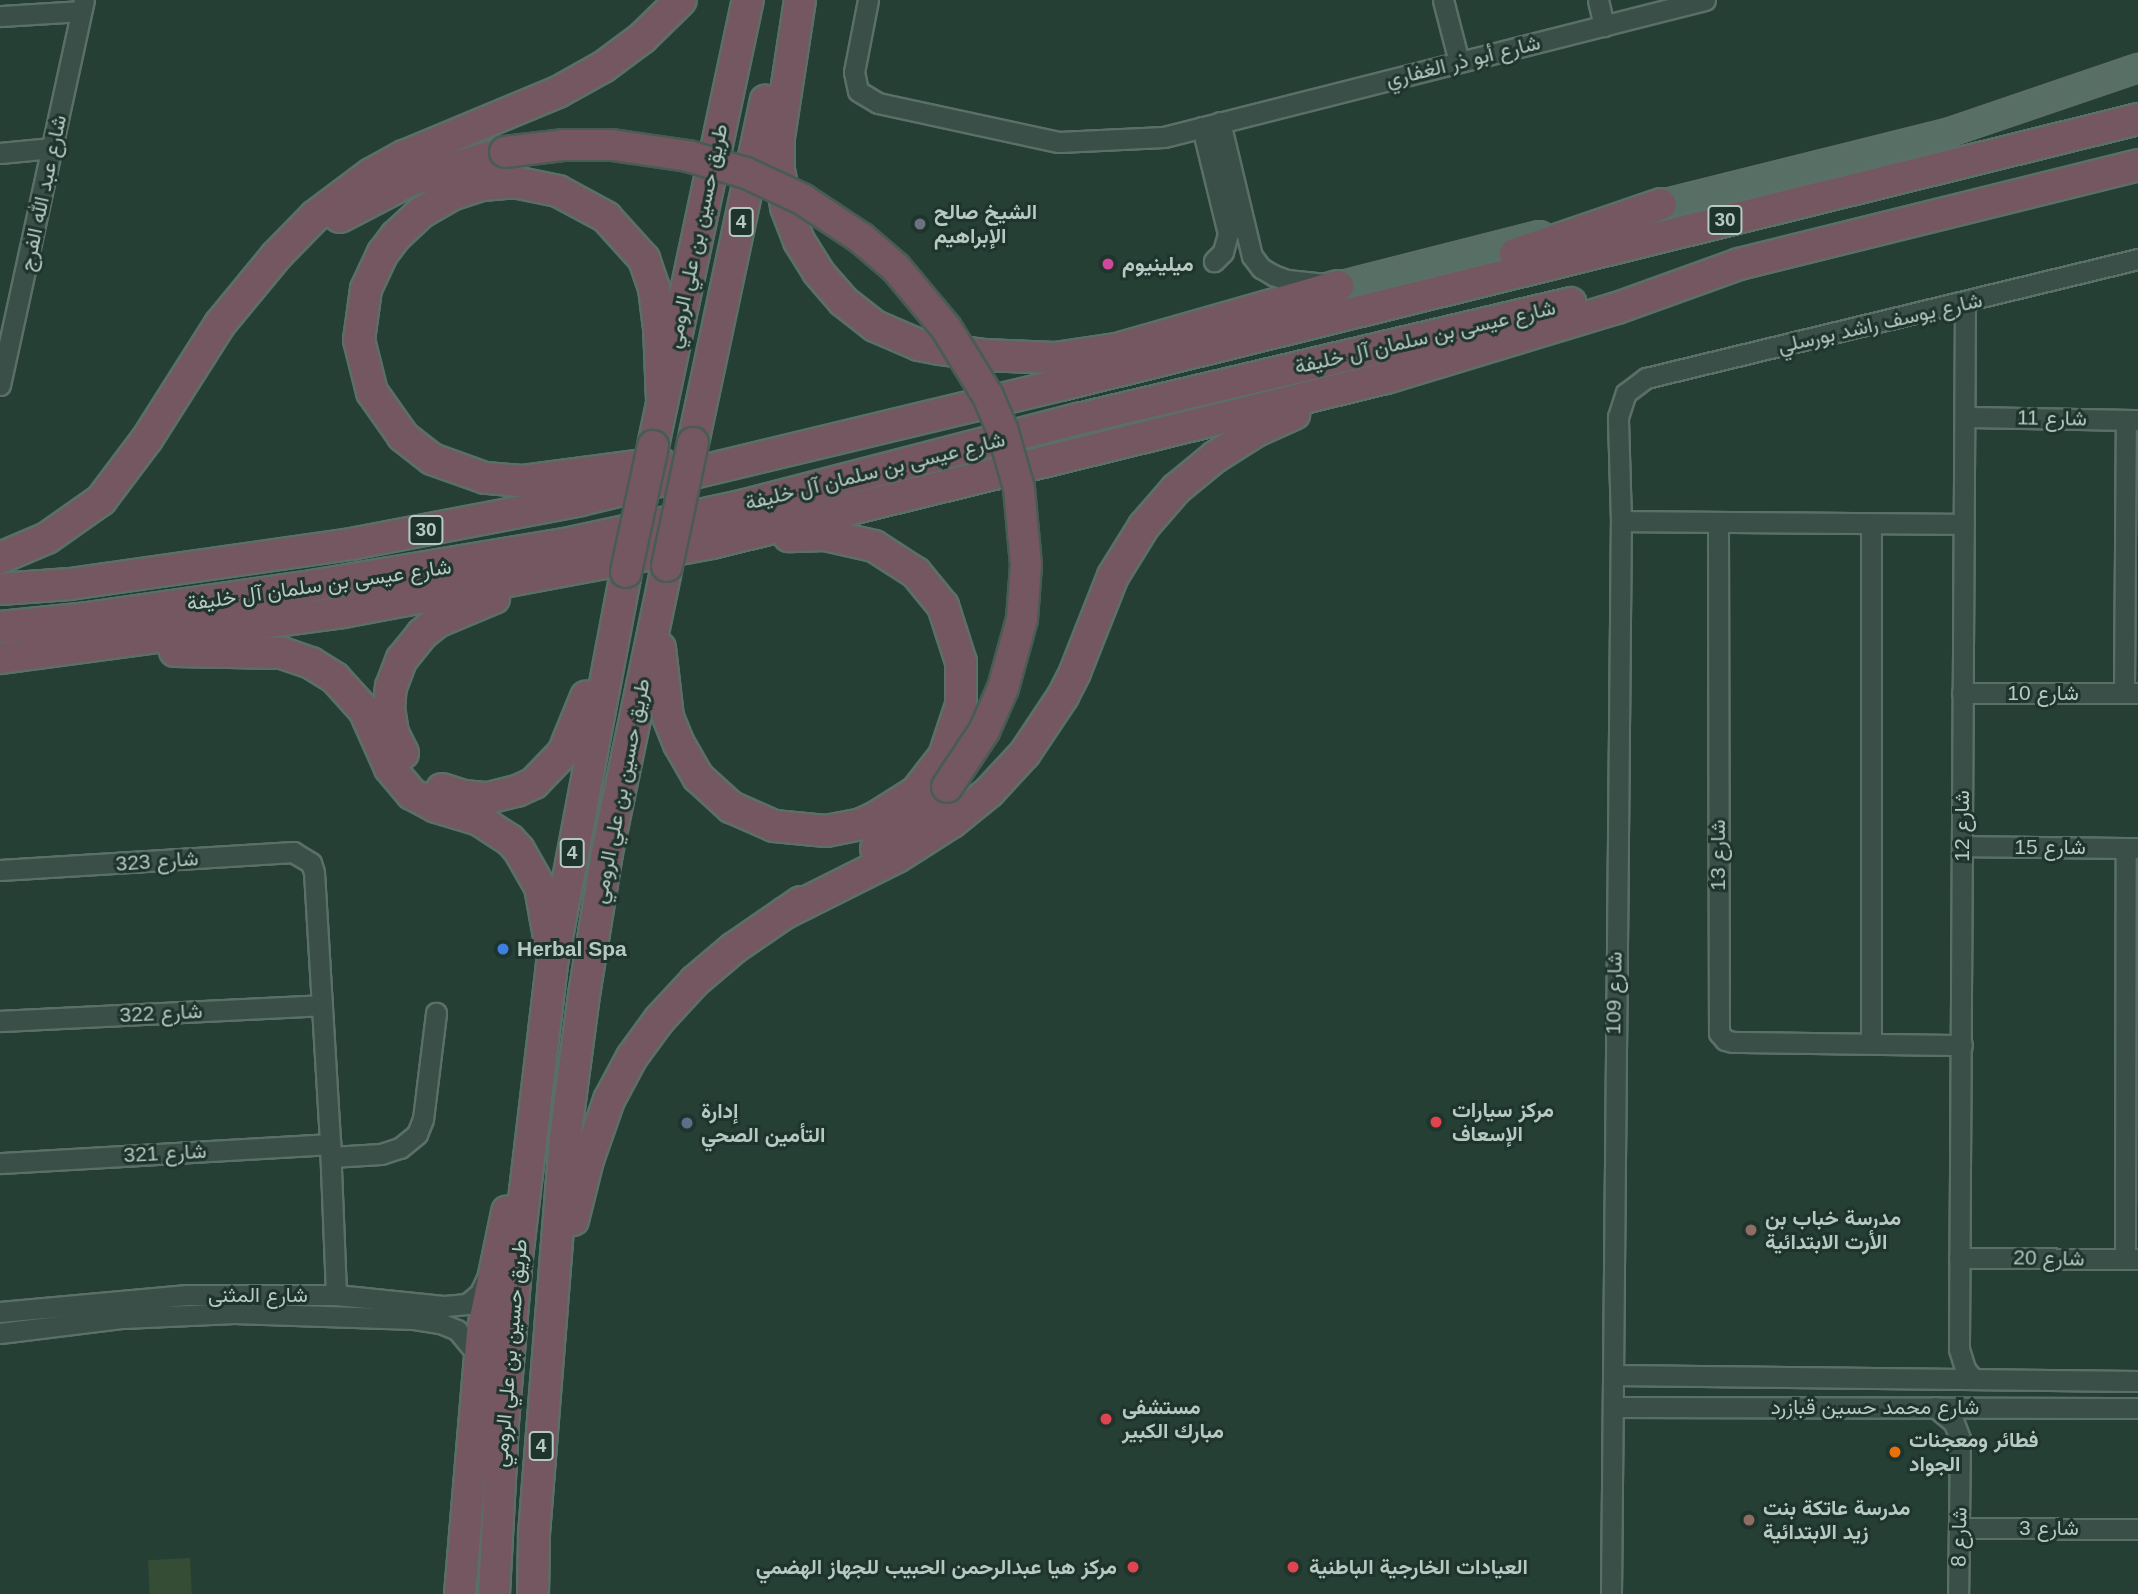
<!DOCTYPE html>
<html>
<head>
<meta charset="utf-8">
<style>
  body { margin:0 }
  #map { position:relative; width:2138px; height:1594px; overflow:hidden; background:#263f35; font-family:Helvetica,Vazirmatn,sans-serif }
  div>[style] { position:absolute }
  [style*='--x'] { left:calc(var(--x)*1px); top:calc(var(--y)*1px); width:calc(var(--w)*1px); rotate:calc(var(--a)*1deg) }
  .green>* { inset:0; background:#364d35; transform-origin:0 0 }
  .roads { filter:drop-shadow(2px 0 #5a6f68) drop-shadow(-2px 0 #5a6f68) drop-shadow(0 2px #5a6f68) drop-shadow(0 -2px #5a6f68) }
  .minor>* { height:19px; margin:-9.5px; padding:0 9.5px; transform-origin:9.5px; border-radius:9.5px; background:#3a4f47 }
  .major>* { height:26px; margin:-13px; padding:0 13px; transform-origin:13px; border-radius:13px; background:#586f66 }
  .highway>* { height:30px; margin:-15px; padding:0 15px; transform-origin:15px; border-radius:15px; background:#745761 }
  .bridges { filter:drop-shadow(2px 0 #475c55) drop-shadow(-2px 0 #475c55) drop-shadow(0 2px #475c55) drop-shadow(0 -2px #475c55) }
  .highway-bridge>* { height:30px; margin:-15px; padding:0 15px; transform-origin:15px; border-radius:15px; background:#745761 }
  .dots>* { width:19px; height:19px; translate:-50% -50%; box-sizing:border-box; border:4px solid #1e342c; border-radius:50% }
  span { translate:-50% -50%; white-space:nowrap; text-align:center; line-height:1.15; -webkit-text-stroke:6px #1e342c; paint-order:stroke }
  .shield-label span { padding:2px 5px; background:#1e342c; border:2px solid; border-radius:5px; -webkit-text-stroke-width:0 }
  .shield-label { font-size:19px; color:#b6c9c3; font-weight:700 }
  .street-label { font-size:21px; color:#b6c9c3 }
  .poi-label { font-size:21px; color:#b6c9c3; font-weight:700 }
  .left { translate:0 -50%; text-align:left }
  .right { translate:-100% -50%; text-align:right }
</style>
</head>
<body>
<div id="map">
  <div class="green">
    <i style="left:190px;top:1558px;width:36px;height:42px;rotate:87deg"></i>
  </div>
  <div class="roads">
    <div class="minor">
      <i style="--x:868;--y:0;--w:73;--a:101"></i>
      <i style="--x:854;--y:72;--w:19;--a:78"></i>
      <i style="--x:858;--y:91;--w:23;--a:31"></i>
      <i style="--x:878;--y:103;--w:185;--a:12.2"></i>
      <i style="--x:1059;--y:142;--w:105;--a:-2.7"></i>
      <i style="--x:1164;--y:137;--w:558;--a:-14.21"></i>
      <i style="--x:1443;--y:0;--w:64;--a:75.5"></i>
      <i style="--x:1598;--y:0;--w:27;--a:77"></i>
      <i style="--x:0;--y:16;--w:81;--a:-3.5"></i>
      <i style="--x:1220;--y:122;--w:138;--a:76.6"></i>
      <i style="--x:1252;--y:256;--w:15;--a:53"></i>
      <i style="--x:1261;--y:268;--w:14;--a:30"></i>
      <i style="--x:1273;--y:275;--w:15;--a:20"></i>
      <i style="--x:1287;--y:280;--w:36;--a:6"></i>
      <i style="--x:1202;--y:127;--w:110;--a:76.3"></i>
      <i style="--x:1228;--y:234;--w:19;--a:106"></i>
      <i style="--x:1223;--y:252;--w:13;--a:135"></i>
      <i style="--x:0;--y:153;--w:52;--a:-5.5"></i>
      <i style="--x:1965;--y:302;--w:1047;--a:90.33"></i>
      <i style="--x:1959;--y:1349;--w:21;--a:73"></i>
      <i style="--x:1965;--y:1369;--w:13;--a:51"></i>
      <i style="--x:0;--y:385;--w:394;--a:-77.7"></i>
      <i style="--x:1965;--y:417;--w:172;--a:1"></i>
      <i style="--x:1621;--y:521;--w:343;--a:0.5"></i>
      <i style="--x:1718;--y:522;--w:511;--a:89.89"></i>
      <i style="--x:1719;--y:1033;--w:9;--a:49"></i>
      <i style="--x:1725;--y:1040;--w:8;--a:14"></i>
      <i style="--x:1733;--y:1042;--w:229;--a:0.8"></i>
      <i style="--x:1871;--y:523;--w:519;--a:90"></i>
      <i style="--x:2124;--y:692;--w:272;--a:-89.6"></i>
      <i style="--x:1962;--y:693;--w:176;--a:0"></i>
      <i style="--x:1962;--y:846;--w:175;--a:0.7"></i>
      <i style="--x:0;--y:870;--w:294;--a:-3.5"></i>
      <i style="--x:293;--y:852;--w:21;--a:31"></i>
      <i style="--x:311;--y:863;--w:9;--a:72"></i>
      <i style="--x:314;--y:872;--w:272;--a:86.6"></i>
      <i style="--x:330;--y:1144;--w:151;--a:87.7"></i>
      <i style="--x:0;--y:1021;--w:322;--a:-2.8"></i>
      <i style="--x:331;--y:1157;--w:50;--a:-3.4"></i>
      <i style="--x:381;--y:1154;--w:20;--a:-18"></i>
      <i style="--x:400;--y:1148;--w:22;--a:-39"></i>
      <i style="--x:417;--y:1134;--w:16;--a:-68"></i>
      <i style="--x:423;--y:1119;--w:107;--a:-83"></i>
      <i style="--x:0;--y:1163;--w:331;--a:-3.3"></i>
      <i style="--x:1959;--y:1258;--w:178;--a:0.3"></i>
      <i style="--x:2125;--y:1259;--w:411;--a:-89.9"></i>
      <i style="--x:0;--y:1312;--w:188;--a:-5.2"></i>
      <i style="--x:187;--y:1295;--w:149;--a:0"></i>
      <i style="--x:336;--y:1295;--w:110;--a:5.8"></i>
      <i style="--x:445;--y:1306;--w:22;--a:-5"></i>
      <i style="--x:467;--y:1304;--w:17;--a:-40"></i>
      <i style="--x:480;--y:1293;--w:17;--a:-65"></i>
      <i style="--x:0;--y:1333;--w:124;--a:-7"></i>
      <i style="--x:123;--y:1318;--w:111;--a:-2.6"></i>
      <i style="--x:234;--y:1313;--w:180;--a:1.9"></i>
      <i style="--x:414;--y:1319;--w:26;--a:9"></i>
      <i style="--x:440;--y:1323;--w:18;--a:22"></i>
      <i style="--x:457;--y:1330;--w:34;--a:50"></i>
      <i style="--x:1613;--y:1375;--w:525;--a:0.65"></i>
      <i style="--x:1613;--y:1407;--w:525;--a:0.11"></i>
      <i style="--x:1935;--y:1407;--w:25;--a:40"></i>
      <i style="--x:1954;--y:1423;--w:17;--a:69"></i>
      <i style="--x:1960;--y:1439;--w:155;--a:90.7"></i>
      <i style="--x:1959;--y:1528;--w:179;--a:0.3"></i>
      <i style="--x:1611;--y:1594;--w:1073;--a:-89.47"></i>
      <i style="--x:1621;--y:521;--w:104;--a:-91.7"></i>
      <i style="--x:1618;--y:417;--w:25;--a:-72"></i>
      <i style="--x:1626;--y:393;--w:25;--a:-37"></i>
      <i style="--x:1646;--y:378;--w:506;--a:-13.6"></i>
    </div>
    <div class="major">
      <i style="--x:1642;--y:209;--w:314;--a:-14"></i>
      <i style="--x:1947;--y:133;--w:202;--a:-18.8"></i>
      <i style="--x:1338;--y:286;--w:208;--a:-14.2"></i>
    </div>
    <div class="highway">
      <i style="--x:800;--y:0;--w:139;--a:98.7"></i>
      <i style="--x:779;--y:137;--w:33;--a:90"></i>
      <i style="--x:779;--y:170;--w:38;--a:79"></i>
      <i style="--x:786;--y:207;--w:36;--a:69"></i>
      <i style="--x:799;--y:241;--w:36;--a:58"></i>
      <i style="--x:818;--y:272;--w:38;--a:49"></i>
      <i style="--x:843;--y:301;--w:41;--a:38"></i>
      <i style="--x:875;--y:326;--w:48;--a:23.4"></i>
      <i style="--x:919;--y:345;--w:20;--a:11"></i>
      <i style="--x:939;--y:349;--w:45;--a:7.6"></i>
      <i style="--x:984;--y:355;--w:71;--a:2.4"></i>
      <i style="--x:1055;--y:358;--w:63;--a:-8.3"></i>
      <i style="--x:1117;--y:349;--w:230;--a:-15.9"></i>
      <i style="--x:340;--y:217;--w:78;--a:-27.6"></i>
      <i style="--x:409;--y:181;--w:100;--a:-16.8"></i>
      <i style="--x:1515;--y:254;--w:154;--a:-18.9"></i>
      <i style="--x:693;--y:443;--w:350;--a:-78"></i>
      <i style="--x:653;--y:446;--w:456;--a:-78"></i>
      <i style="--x:660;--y:463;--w:140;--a:172.6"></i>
      <i style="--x:521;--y:481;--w:36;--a:-175"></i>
      <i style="--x:485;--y:478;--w:56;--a:-160.3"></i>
      <i style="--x:432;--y:459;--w:37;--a:-142"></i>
      <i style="--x:403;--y:436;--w:54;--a:-125.2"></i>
      <i style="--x:372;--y:392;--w:54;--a:-104"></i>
      <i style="--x:359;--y:340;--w:51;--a:-82.2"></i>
      <i style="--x:366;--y:289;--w:40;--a:-65"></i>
      <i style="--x:383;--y:253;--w:21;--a:-53"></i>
      <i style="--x:396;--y:236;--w:35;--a:-43"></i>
      <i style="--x:422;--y:212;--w:34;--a:-30"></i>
      <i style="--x:451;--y:195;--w:33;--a:-18"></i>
      <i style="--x:482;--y:185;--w:32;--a:-5"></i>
      <i style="--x:514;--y:182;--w:45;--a:11.6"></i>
      <i style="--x:558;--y:191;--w:55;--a:28.4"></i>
      <i style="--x:606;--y:217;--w:57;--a:47.9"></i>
      <i style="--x:644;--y:259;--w:31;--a:71"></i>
      <i style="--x:654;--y:288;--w:38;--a:83"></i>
      <i style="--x:659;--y:326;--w:74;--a:87.7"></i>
      <i style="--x:0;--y:558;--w:51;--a:-23.1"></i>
      <i style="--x:47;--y:538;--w:66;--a:-35.1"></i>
      <i style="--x:101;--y:500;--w:76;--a:-53"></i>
      <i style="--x:147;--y:439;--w:136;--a:-57.6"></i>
      <i style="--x:220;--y:324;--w:88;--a:-50.5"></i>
      <i style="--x:276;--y:256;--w:56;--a:-45.7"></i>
      <i style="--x:315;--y:216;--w:70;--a:-36.9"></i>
      <i style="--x:371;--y:174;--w:38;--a:-29"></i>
      <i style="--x:404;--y:156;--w:167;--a:-22.6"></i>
      <i style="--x:558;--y:92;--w:51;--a:-29.1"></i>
      <i style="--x:603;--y:67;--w:49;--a:-36.6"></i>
      <i style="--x:642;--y:38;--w:54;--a:-44.3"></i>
      <i style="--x:0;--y:589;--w:70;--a:-4.1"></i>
      <i style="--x:70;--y:584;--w:284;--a:-8.1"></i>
      <i style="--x:351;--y:544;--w:234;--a:-10.8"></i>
      <i style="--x:581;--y:500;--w:494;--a:-13.5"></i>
      <i style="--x:1061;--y:385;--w:1109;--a:-13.87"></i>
      <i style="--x:0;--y:627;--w:87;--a:-5.9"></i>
      <i style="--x:87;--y:618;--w:214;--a:-8.1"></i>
      <i style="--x:299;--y:588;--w:270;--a:-9.4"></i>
      <i style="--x:565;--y:544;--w:184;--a:-12.2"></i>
      <i style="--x:745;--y:505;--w:344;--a:-14.5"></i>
      <i style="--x:1078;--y:419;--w:506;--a:-13.24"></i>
      <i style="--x:660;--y:648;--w:69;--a:83.4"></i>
      <i style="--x:668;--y:717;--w:29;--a:68"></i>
      <i style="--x:679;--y:744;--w:38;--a:60"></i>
      <i style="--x:698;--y:777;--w:45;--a:42.3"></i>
      <i style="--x:731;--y:807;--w:47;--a:23.8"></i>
      <i style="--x:774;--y:826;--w:52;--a:5.5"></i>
      <i style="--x:826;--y:831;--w:36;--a:-11"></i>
      <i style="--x:861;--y:824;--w:19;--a:-25"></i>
      <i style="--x:878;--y:816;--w:45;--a:-32.3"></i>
      <i style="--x:916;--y:792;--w:46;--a:-52.1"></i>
      <i style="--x:944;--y:756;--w:54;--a:-71.6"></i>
      <i style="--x:961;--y:705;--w:43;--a:-90"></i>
      <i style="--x:961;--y:662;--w:59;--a:-107.8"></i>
      <i style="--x:943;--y:606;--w:43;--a:-129.3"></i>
      <i style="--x:916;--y:573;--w:50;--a:-147.3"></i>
      <i style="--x:874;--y:546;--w:50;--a:-167.3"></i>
      <i style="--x:825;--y:535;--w:36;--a:178"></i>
      <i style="--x:175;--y:651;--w:107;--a:1.1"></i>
      <i style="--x:282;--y:653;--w:31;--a:19"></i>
      <i style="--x:311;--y:663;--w:28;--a:32"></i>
      <i style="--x:335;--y:678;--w:43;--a:47.8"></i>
      <i style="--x:364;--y:710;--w:64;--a:65.9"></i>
      <i style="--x:390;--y:768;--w:34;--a:50"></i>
      <i style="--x:412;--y:794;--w:27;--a:28"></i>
      <i style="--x:436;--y:807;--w:45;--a:16.8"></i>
      <i style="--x:479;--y:820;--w:37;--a:33"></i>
      <i style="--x:510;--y:840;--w:13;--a:48"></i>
      <i style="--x:519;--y:850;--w:43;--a:60.4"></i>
      <i style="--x:540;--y:887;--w:51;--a:79.8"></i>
      <i style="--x:0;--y:658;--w:346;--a:-7.6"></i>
      <i style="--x:343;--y:612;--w:375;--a:-10.6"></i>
      <i style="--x:712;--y:543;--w:694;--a:-13.76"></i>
      <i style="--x:1386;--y:378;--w:241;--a:-16.9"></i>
      <i style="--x:1617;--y:308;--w:130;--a:-19.8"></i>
      <i style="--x:1739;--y:264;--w:411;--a:-13.9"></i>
      <i style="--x:403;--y:753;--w:22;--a:-117"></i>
      <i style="--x:393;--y:733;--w:25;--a:-99"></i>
      <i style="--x:389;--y:708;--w:21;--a:-85"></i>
      <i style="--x:391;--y:687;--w:30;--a:-69"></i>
      <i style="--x:402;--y:659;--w:32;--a:-51"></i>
      <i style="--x:422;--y:634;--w:19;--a:-39"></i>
      <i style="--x:437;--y:622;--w:62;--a:-22.8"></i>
      <i style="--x:442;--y:789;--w:22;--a:18"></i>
      <i style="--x:463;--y:796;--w:25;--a:5"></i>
      <i style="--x:488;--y:798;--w:30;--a:-14"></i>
      <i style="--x:517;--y:791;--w:19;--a:-25"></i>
      <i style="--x:534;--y:783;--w:42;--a:-46"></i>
      <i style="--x:563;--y:753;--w:61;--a:-67.7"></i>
      <i style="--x:876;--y:849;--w:48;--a:-35.7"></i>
      <i style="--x:915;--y:821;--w:47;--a:-46.7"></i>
      <i style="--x:785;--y:913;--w:125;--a:-26.6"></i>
      <i style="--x:897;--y:857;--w:65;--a:-32.5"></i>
      <i style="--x:952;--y:822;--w:48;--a:-39"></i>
      <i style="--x:989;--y:792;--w:53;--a:-47.3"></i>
      <i style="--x:1025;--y:753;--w:69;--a:-56.3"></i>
      <i style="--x:1063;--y:696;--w:27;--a:-63"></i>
      <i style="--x:1075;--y:672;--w:103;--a:-68.4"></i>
      <i style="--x:1113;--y:576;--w:59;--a:-58.2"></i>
      <i style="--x:1144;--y:526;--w:49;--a:-49.1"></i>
      <i style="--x:1176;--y:489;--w:50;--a:-39.4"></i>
      <i style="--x:1215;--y:457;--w:49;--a:-32.4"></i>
      <i style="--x:1256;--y:431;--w:42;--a:-24.1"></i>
      <i style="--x:573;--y:1220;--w:62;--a:-76"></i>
      <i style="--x:588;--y:1160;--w:64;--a:-70.7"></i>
      <i style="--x:609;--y:1100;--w:49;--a:-61.9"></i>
      <i style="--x:632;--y:1057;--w:46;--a:-53.9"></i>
      <i style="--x:659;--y:1020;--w:53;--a:-47.3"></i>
      <i style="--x:695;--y:981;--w:51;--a:-40.2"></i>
      <i style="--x:734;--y:948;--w:81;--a:-34.5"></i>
      <i style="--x:460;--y:1594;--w:262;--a:-85.2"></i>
      <i style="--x:482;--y:1333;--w:124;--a:-78.3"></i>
      <i style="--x:494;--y:1594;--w:171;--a:-87"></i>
      <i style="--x:503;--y:1423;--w:166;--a:-85.2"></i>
      <i style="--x:517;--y:1258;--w:296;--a:-83.2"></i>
      <i style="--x:552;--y:964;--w:399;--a:-79.3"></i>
      <i style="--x:533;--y:1594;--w:60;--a:-89"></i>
      <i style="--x:534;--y:1534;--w:396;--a:-85.5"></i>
      <i style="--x:565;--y:1139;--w:145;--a:-82.5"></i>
      <i style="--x:584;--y:995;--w:144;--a:-80.8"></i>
      <i style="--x:607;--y:853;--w:293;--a:-78.2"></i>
    </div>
  </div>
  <div class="bridges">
    <div class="highway-bridge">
      <i style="--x:505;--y:152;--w:58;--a:-6.9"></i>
      <i style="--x:563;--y:145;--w:49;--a:0"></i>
      <i style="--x:612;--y:145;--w:77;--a:8.2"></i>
      <i style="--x:688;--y:156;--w:60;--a:16.3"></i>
      <i style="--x:746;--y:173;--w:62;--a:24.9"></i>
      <i style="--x:802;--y:199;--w:71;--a:33.5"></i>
      <i style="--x:861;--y:238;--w:46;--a:40.6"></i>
      <i style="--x:896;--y:268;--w:78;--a:50.2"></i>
      <i style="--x:946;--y:328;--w:80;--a:58.3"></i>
      <i style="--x:988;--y:396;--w:39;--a:67"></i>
      <i style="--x:1003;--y:432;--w:58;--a:74.1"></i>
      <i style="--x:1019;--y:488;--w:77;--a:84.8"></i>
      <i style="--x:1026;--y:565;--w:54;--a:94.2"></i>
      <i style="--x:1022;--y:619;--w:72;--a:105.4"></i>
      <i style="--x:1003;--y:688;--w:47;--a:113.8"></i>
      <i style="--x:984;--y:731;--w:67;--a:123.5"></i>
      <i style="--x:667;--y:566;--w:126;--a:-78.1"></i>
      <i style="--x:626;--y:572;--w:129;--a:-77.9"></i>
    </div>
  </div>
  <div class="dots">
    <i style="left:920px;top:224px;background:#6b7280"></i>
    <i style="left:1108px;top:264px;background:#d1479c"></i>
    <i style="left:503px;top:949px;background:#3f7fe0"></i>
    <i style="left:1436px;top:1122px;background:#e0444e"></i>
    <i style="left:687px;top:1123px;background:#5c6f8a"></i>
    <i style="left:1751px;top:1230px;background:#8d6e63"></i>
    <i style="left:1106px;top:1419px;background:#e0444e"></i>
    <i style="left:1895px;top:1452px;background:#e8710a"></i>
    <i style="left:1749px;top:1520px;background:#8d6e63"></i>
    <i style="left:1133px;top:1567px;background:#e0444e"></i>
    <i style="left:1293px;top:1567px;background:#e0444e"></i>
  </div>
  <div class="shield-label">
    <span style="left:1725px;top:220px">30</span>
    <span style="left:741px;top:222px">4</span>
    <span style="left:426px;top:530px">30</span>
    <span style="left:572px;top:853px">4</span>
    <span style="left:541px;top:1446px">4</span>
  </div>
  <div class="street-label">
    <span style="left:1463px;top:61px;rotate:-14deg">شارع أبو ذر الغفاري</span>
    <span style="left:43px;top:193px;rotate:-78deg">شارع عبد الله الفرج</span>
    <span style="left:697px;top:236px;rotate:-78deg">طريق حسين بن علي الرومي</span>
    <span style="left:1880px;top:323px;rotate:-13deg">شارع يوسف راشد بورسلي</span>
    <span style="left:1425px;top:337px;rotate:-13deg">شارع عيسى بن سلمان آل خليفة</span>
    <span style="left:2052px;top:418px;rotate:1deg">شارع 11</span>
    <span style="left:875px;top:471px;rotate:-14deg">شارع عيسى بن سلمان آل خليفة</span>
    <span style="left:319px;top:585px;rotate:-8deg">شارع عيسى بن سلمان آل خليفة</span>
    <span style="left:2043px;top:693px">شارع 10</span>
    <span style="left:621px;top:791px;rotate:-79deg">طريق حسين بن علي الرومي</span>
    <span style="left:1962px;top:826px;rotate:-90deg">شارع 12</span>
    <span style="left:2050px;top:847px">شارع 15</span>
    <span style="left:1718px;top:855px;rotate:-90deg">شارع 13</span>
    <span style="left:157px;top:861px;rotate:-4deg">شارع 323</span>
    <span style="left:1614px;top:993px;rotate:-89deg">شارع 109</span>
    <span style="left:161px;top:1013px;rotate:-3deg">شارع 322</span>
    <span style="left:165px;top:1153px;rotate:-3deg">شارع 321</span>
    <span style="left:2049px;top:1258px;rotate:1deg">شارع 20</span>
    <span style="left:258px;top:1295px">شارع المثنى</span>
    <span style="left:510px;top:1353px;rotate:-85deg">طريق حسين بن علي الرومي</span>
    <span style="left:1875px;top:1407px">شارع محمد حسين قبازرد</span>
    <span style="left:2049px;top:1528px">شارع 3</span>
    <span style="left:1959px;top:1537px;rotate:-89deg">شارع 8</span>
  </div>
  <div class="poi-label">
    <span class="left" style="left:934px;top:224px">الشيخ صالح<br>الإبراهيم</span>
    <span class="left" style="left:1122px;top:264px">ميلينيوم</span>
    <span class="left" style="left:517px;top:949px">Herbal Spa</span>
    <span class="left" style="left:1452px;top:1122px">مركز سيارات<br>الإسعاف</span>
    <span class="left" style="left:701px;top:1123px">إدارة<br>التأمين الصحي</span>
    <span class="left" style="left:1765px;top:1230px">مدرسة خباب بن<br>الأرت الابتدائية</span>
    <span class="left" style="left:1122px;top:1419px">مستشفى<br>مبارك الكبير</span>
    <span class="left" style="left:1909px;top:1452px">فطائر ومعجنات<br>الجواد</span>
    <span class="left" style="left:1763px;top:1520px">مدرسة عاتكة بنت<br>زيد الابتدائية</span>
    <span class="right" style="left:1117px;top:1567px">مركز هيا عبدالرحمن الحبيب للجهاز الهضمي</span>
    <span class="left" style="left:1309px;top:1567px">العيادات الخارجية الباطنية</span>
  </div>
</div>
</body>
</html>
